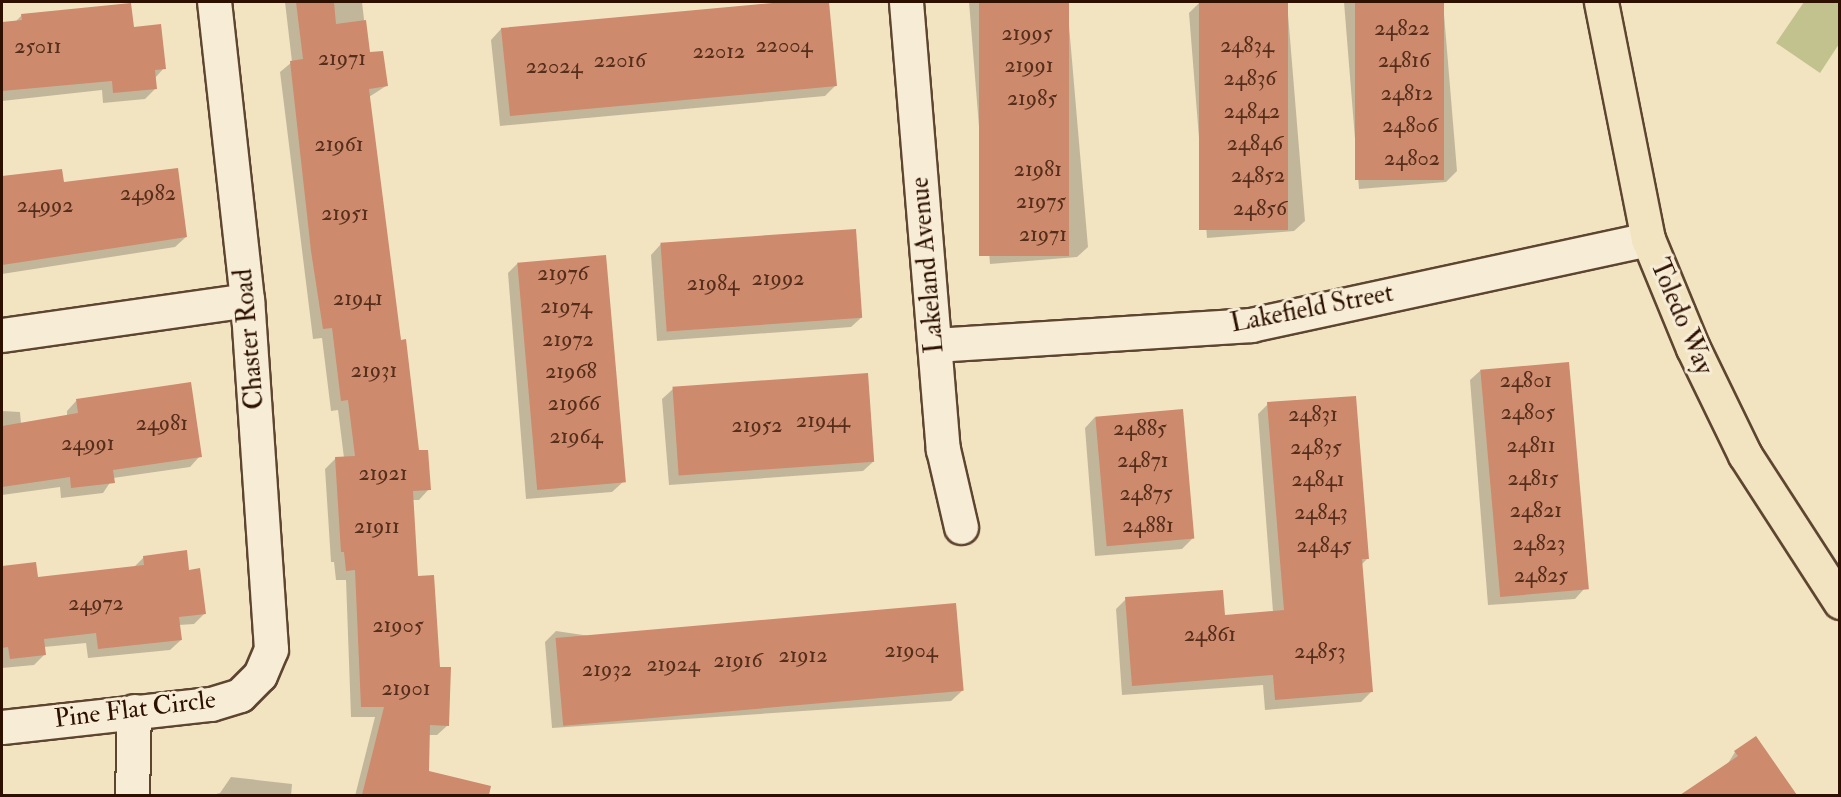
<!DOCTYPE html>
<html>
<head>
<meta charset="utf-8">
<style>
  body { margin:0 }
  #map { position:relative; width:1841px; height:797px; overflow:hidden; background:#f3e4c1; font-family:"IM FELL Double Pica",serif }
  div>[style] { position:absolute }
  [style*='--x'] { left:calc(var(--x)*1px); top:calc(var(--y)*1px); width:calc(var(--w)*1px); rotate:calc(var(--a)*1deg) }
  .green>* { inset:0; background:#c2c28e }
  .shadow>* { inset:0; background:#0003 }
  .building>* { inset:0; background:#cd8a6d; transform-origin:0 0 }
  .roads { filter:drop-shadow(2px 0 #5e4530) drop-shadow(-2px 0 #5e4530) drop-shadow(0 2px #5e4530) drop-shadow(0 -2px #5e4530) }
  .minor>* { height:33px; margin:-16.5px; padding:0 16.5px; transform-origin:16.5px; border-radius:16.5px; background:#f7edd7 }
  .major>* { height:33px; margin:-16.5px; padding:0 16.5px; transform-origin:16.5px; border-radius:16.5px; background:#f3e4c1 }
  span { translate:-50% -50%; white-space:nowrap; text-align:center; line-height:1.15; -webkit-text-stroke:6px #f7edd7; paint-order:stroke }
  .number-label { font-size:22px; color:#552e1b }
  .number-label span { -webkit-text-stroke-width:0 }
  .street-label { font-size:26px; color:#2d1000 }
  .frame { position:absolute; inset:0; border:3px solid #2d1000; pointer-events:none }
</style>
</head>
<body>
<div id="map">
  <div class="green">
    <i style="clip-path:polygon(1804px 2px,1839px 2px,1839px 44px,1820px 73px,1776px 43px)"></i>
  </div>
  <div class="shadow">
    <i style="clip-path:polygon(285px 2px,362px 2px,368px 54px,386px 86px,369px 97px,387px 252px,418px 451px,429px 489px,419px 500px,412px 500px,416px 578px,448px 725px,437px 735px,428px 735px,427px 772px,445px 776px,440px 796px,355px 796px,375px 717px,351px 717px,346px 580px,336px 580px,334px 562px,331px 562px,325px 469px,335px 459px,344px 458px,338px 410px,331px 411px,322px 338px,313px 339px,280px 72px,292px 62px)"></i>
    <i style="clip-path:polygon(806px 2px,828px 2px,835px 86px,825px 96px,500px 126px,491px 40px,501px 29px)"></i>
    <i style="clip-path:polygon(969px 2px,1067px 2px,1088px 247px,1077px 257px,990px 264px)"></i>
    <i style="clip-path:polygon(1287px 2px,1305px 221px,1294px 231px,1207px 238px,1189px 13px,1199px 3px)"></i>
    <i style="clip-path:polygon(1344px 2px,1443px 2px,1457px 171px,1446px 182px,1359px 189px)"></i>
    <i style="clip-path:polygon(22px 15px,164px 68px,155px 78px,156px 88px,145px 99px,103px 103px,102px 90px,2px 101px,2px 23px,15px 22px)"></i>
    <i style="clip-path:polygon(63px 184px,186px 237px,175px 247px,2px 274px,2px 192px)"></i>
    <i style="clip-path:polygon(661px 244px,862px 317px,851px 327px,657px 341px,651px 255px)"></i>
    <i style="clip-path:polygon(518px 263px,623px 482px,612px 492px,526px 499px,508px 273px)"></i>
    <i style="clip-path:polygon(1481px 370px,1585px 588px,1575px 599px,1488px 605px,1470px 380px)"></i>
    <i style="clip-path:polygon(673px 389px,874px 461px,863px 471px,669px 485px,662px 399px)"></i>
    <i style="clip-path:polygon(77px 400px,200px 456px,190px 467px,113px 478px,103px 493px,61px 498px,60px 487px,2px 495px,2px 411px,20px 412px,21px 424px,67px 417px,67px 411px)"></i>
    <i style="clip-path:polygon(1268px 404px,1368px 558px,1361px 565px,1371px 692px,1361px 702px,1265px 710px,1263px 685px,1122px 695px,1116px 609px,1126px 599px,1224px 617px,1273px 612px,1258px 414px)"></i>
    <i style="clip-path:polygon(1095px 417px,1193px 538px,1182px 549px,1095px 556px,1085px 428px)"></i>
    <i style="clip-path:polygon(144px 557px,188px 571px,204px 614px,194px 624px,179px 625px,181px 640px,170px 650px,88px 658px,86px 643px,44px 647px,44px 655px,34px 665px,2px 668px,2px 567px,35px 564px,36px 578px,133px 568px)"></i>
    <i style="clip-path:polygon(556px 631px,962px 691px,951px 701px,552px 728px,545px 642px)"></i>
    <i style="clip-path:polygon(1755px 739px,1797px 796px,1683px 796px,1727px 765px,1735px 752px)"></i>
    <i style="clip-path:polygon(231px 777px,292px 784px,291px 796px,208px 796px,220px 793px)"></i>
  </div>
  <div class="building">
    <i style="clip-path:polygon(296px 2px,334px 2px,336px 24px,366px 20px,370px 52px,383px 51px,388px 86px,369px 89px,401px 340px,406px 339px,419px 450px,428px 450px,431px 490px,413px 491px,418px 576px,434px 575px,440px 667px,451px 667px,449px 726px,430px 725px,429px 771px,491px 786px,489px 795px,362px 795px,384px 707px,361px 707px,355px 570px,346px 571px,344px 552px,341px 552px,335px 457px,355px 456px,348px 400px,341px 401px,332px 328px,323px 329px,311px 251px,290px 61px,303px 59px)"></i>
    <i style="clip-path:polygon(783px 2px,829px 2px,837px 86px,510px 116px,501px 28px)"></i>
    <i style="left:979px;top:2px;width:90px;height:254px"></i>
    <i style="left:1199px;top:2px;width:89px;height:228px"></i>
    <i style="left:1355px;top:2px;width:89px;height:178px"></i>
    <i style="clip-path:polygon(131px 3px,134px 27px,161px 24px,166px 69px,155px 70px,157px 89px,113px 93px,112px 81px,2px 91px,2px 22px,22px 20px,21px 14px)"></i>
    <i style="clip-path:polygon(178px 168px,187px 237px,2px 265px,2px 176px,62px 169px,64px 182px)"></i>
    <i style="left:856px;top:229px;width:89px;height:196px;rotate:86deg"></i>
    <i style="left:606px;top:255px;width:228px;height:89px;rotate:85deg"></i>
    <i style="left:1569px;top:362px;width:228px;height:89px;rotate:85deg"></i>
    <i style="left:868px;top:373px;width:89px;height:196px;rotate:86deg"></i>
    <i style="clip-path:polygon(191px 382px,202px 457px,113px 470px,115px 483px,71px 488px,70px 477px,2px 487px,2px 426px,78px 413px,76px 399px)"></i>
    <i style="clip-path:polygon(1356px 396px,1369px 559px,1362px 559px,1373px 692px,1275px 700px,1273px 675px,1132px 686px,1125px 597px,1223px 590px,1225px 615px,1284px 610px,1267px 402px)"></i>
    <i style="left:1183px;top:409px;width:130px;height:88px;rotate:85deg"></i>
    <i style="clip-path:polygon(187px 550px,189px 570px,200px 568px,206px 614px,179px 617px,182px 640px,98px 649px,96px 633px,44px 639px,46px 655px,10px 659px,8px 647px,2px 648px,2px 566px,36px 562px,38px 577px,144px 565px,143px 556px)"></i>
    <i style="left:956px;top:603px;width:88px;height:402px;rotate:85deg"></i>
    <i style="clip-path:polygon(1756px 736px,1797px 795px,1680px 795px,1738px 756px,1734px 751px)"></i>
  </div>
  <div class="roads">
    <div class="minor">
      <i style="--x:906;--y:2;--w:449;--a:85.3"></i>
      <i style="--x:943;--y:449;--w:80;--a:77"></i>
      <i style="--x:2;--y:335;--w:247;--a:-8.1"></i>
      <i style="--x:935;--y:345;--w:317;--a:-3.6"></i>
      <i style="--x:1251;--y:325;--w:406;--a:-12.2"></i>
      <i style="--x:2;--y:727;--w:210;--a:-6.3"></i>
      <i style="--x:211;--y:704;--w:30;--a:-17"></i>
      <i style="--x:240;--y:695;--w:28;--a:-45"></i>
      <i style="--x:260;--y:675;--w:28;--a:-67"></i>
      <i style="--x:271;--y:649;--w:350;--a:-93.9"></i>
      <i style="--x:247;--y:300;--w:300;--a:-96.3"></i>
      <i style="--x:132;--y:796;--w:85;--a:-88.7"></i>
    </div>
    <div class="major">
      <i style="--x:1601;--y:2;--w:242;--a:78.8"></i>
      <i style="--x:1648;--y:239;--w:118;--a:67.6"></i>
      <i style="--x:1693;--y:348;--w:119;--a:64.1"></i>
      <i style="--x:1745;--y:455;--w:175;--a:57.1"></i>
    </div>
  </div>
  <div class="number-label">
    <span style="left:1402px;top:29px">24822</span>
    <span style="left:1027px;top:34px">21995</span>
    <span style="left:784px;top:46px">22004</span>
    <span style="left:1247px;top:46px">24834</span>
    <span style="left:38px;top:47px">25011</span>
    <span style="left:719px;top:52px">22012</span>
    <span style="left:342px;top:59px">21971</span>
    <span style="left:620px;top:61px">22016</span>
    <span style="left:1404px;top:61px">24816</span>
    <span style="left:1029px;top:66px">21991</span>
    <span style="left:554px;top:67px">22024</span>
    <span style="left:1250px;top:79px">24836</span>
    <span style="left:1407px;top:94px">24812</span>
    <span style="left:1032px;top:99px">21985</span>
    <span style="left:1252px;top:112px">24842</span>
    <span style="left:1410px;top:126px">24806</span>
    <span style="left:1255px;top:144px">24846</span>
    <span style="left:339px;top:145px">21961</span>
    <span style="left:1412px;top:159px">24802</span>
    <span style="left:1038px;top:170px">21981</span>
    <span style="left:1258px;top:176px">24852</span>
    <span style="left:148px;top:194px">24982</span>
    <span style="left:1041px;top:202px">21975</span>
    <span style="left:45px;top:206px">24992</span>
    <span style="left:1260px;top:209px">24856</span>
    <span style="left:345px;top:214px">21951</span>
    <span style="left:1043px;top:235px">21971</span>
    <span style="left:563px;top:274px">21976</span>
    <span style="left:778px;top:279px">21992</span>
    <span style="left:713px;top:284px">21984</span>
    <span style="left:358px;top:299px">21941</span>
    <span style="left:566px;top:307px">21974</span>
    <span style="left:568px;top:340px">21972</span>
    <span style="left:374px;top:371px">21931</span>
    <span style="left:571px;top:372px">21968</span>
    <span style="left:1526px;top:381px">24801</span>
    <span style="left:574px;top:404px">21966</span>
    <span style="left:1528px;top:413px">24805</span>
    <span style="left:1313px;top:415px">24831</span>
    <span style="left:823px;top:421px">21944</span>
    <span style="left:162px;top:424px">24981</span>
    <span style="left:757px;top:426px">21952</span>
    <span style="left:1140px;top:429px">24885</span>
    <span style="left:576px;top:437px">21964</span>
    <span style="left:88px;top:444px">24991</span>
    <span style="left:1531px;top:446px">24811</span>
    <span style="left:1316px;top:448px">24835</span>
    <span style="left:1143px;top:461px">24871</span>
    <span style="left:383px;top:474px">21921</span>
    <span style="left:1533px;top:479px">24815</span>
    <span style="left:1318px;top:480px">24841</span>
    <span style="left:1146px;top:494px">24875</span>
    <span style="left:1536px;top:511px">24821</span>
    <span style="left:1321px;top:513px">24843</span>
    <span style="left:1148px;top:526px">24881</span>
    <span style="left:377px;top:527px">21911</span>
    <span style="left:1539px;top:544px">24823</span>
    <span style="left:1324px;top:546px">24845</span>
    <span style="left:1541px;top:576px">24825</span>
    <span style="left:96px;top:604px">24972</span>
    <span style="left:398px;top:626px">21905</span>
    <span style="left:1210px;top:635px">24861</span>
    <span style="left:911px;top:651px">21904</span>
    <span style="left:1320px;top:652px">24853</span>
    <span style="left:803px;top:656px">21912</span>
    <span style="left:738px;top:661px">21916</span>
    <span style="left:673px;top:665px">21924</span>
    <span style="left:607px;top:670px">21932</span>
    <span style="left:406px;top:689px">21901</span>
  </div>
  <div class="street-label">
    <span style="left:928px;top:265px;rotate:-95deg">Lakeland Avenue</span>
    <span style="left:1312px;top:309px;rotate:-11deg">Lakefield Street</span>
    <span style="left:1681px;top:317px;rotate:67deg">Toledo Way</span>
    <span style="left:250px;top:339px;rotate:-95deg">Chaster Road</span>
    <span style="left:135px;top:710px;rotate:-7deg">Pine Flat Circle</span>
  </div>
  <div class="frame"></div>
</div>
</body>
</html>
